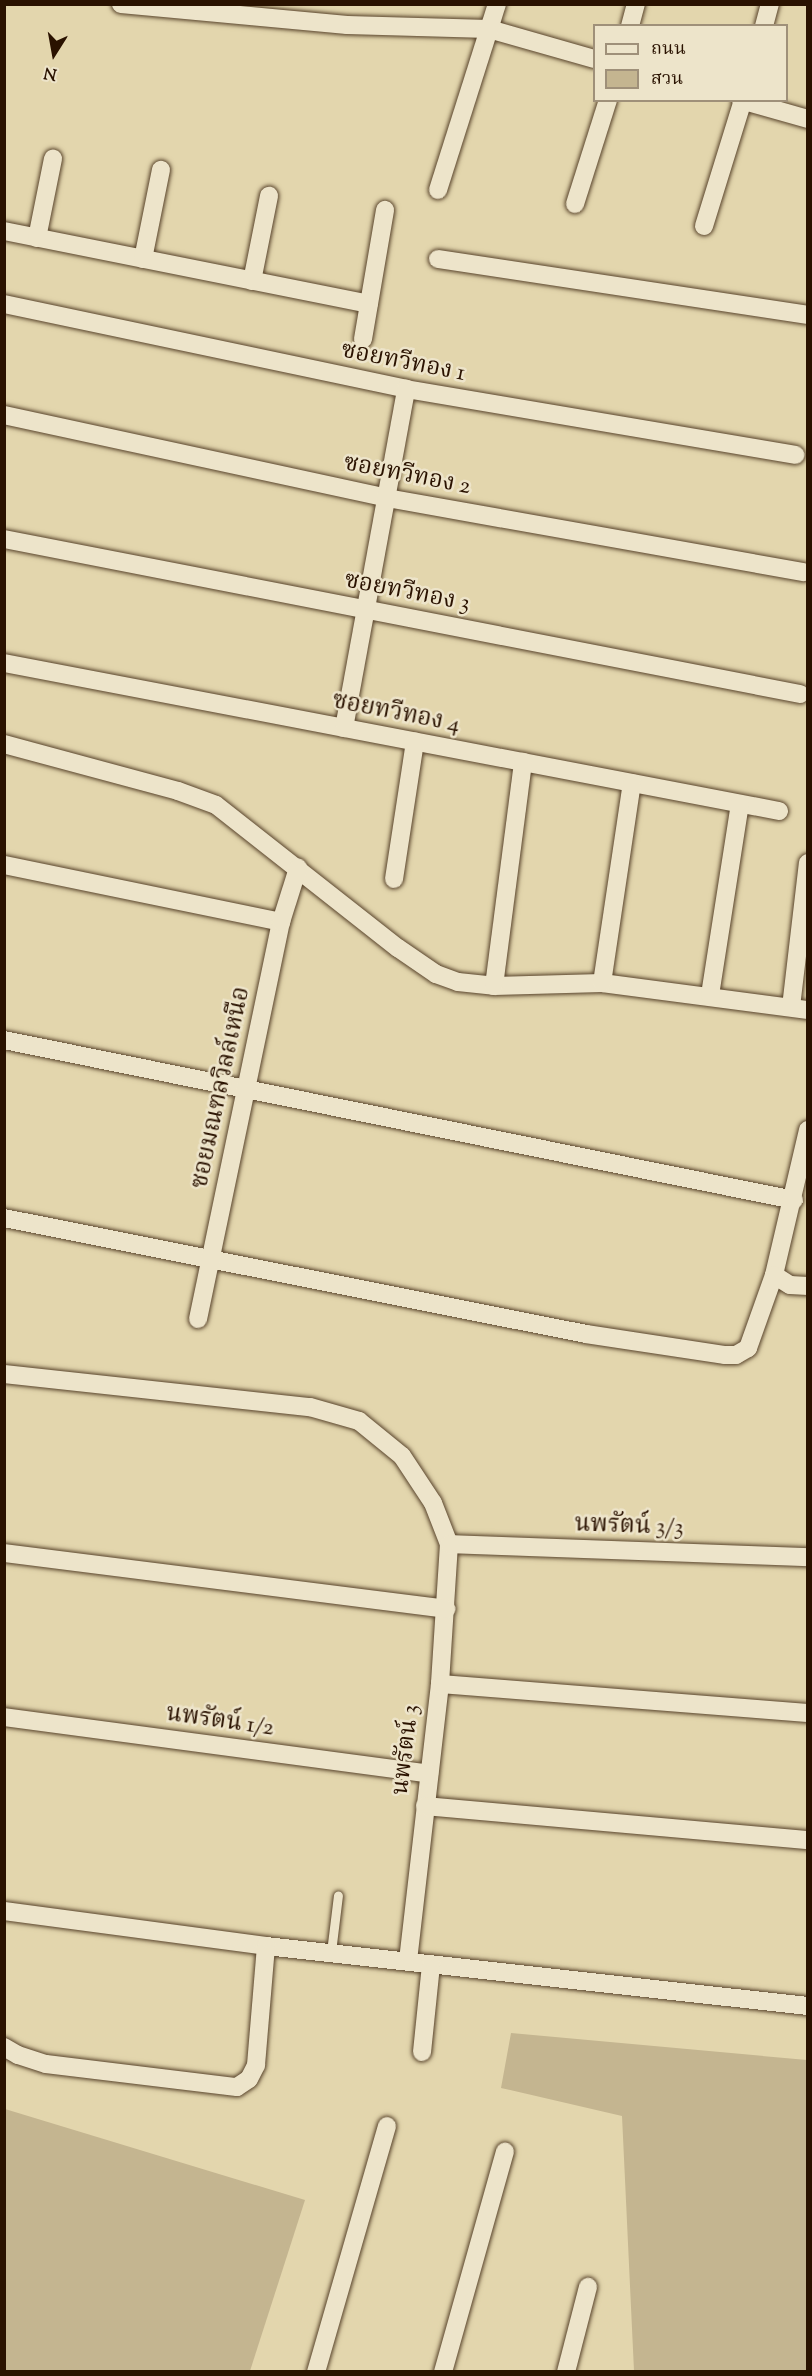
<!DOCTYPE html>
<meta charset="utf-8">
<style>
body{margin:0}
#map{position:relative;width:812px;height:2376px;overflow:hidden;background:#e3d6ad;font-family:"Sorts Mill Goudy","Noto Serif Thai",serif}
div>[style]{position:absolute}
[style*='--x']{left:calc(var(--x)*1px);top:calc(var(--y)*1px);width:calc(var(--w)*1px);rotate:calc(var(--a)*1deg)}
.green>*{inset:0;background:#c4b590}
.roads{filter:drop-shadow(0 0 2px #58432b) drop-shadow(0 0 2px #58432b)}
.lane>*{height:9px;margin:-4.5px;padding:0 4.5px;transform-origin:4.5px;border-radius:4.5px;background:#ede4ca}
.street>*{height:18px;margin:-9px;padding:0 9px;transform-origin:9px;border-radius:9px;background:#ede4ca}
span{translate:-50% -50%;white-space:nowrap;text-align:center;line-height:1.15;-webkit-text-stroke:5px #ede4ca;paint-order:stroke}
.street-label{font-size:24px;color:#2a1200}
.frame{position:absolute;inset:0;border:6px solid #2a1200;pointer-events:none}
.legend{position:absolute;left:593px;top:24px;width:195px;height:78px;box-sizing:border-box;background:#ede4ca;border:2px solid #9f9079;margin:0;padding:8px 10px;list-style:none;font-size:18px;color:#2a1200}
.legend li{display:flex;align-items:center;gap:12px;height:30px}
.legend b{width:30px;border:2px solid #9f9079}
.north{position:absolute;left:24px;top:24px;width:60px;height:60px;-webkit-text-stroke:4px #ede4ca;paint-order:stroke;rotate:191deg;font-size:16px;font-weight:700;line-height:24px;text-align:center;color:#2a1200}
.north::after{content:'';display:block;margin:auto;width:21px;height:27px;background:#2a1200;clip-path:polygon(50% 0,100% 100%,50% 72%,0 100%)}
</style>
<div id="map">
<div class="green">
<i style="clip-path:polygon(511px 2033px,807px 2060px,807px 2371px,634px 2371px,622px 2116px,501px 2088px)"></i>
<i style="clip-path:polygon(5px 2109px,305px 2200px,250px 2371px,5px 2371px)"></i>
</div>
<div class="roads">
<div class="lane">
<i style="--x:331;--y:1952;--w:57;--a:-83"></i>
</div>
<div class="street">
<i style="--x:121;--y:4;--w:227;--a:5.3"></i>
<i style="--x:347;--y:25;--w:142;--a:1.6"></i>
<i style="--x:489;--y:29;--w:109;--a:15.9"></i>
<i style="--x:630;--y:26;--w:23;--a:-75"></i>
<i style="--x:764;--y:26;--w:23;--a:-75"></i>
<i style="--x:741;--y:100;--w:70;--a:15.8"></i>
<i style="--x:438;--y:190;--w:195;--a:-72.4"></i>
<i style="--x:575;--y:204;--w:109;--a:-72.4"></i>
<i style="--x:704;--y:226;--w:132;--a:-72.8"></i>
<i style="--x:4;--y:231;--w:372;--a:11.3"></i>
<i style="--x:37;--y:238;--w:81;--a:-78.6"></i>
<i style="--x:143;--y:259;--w:91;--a:-78.6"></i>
<i style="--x:438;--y:259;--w:374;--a:8.6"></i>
<i style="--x:252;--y:281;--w:87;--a:-78.7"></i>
<i style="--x:4;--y:304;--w:411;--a:11.9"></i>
<i style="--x:406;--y:389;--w:395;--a:9.6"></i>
<i style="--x:363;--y:339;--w:131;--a:-80.3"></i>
<i style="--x:4;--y:415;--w:392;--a:12.2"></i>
<i style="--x:387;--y:498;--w:423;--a:10.1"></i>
<i style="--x:4;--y:539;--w:811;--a:11.02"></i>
<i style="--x:4;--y:663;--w:789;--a:10.81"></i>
<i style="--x:344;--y:728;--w:345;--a:-79.6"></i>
<i style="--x:4;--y:744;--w:180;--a:15.1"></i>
<i style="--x:178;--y:791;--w:40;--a:20.2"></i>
<i style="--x:216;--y:805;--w:231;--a:38.2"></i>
<i style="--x:398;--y:948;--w:46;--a:34.4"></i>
<i style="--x:436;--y:974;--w:23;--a:20"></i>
<i style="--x:458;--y:982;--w:36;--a:6"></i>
<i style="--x:494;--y:986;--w:108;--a:-1.6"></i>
<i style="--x:602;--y:983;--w:208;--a:7.5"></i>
<i style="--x:4;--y:865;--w:283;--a:11.6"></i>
<i style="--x:394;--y:879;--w:139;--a:-81.3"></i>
<i style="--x:602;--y:983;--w:202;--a:-81.5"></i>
<i style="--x:494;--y:986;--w:226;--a:-82.6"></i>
<i style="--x:710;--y:995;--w:193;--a:-81.1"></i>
<i style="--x:791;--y:1007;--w:145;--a:-83.3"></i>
<i style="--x:4;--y:1040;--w:806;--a:11.45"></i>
<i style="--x:808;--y:1130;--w:149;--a:103.2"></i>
<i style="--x:774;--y:1275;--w:19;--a:32"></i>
<i style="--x:790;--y:1285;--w:18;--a:3"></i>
<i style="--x:4;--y:1218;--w:593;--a:11.27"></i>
<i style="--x:586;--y:1334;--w:141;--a:8.6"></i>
<i style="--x:725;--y:1355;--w:11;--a:0"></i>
<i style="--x:736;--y:1355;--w:14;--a:-30"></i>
<i style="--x:748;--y:1348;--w:77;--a:-70.4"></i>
<i style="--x:198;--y:1319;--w:406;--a:-78.2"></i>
<i style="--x:281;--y:922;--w:57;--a:-72.5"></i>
<i style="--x:4;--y:1374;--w:308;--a:6.2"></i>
<i style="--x:310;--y:1407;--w:51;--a:15.9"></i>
<i style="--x:359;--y:1421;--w:55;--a:39.1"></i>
<i style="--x:402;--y:1456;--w:56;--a:56.6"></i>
<i style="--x:433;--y:1503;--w:44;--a:68.7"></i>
<i style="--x:449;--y:1544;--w:140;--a:93.7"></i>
<i style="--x:440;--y:1684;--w:278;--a:96.6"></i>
<i style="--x:449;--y:1544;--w:359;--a:2.1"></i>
<i style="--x:4;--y:1553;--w:446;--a:7.2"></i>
<i style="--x:440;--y:1684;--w:369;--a:4.5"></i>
<i style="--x:4;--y:1717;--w:429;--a:7.6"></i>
<i style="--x:425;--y:1806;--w:385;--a:5.1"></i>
<i style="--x:4;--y:1911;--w:264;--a:7.6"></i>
<i style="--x:266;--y:1946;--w:545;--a:6.32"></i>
<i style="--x:4;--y:2047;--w:16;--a:30"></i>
<i style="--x:18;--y:2055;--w:29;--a:18"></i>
<i style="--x:46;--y:2064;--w:192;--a:6.9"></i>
<i style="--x:237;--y:2087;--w:14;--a:-34"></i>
<i style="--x:249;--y:2079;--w:16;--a:-63"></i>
<i style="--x:256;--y:2065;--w:119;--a:-85.2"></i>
<i style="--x:422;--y:2052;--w:87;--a:-84.1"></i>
<i style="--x:316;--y:2372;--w:256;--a:-73.9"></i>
<i style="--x:443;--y:2372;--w:229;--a:-74.3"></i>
<i style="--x:566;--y:2372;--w:88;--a:-75.5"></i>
</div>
</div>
<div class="street-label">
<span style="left:403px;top:363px;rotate:11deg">ซอยทวีทอง 1</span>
<span style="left:407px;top:476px;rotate:11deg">ซอยทวีทอง 2</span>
<span style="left:407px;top:593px;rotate:11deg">ซอยทวีทอง 3</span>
<span style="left:396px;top:714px;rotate:11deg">ซอยทวีทอง 4</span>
<span style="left:222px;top:1088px;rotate:-78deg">ซอยมณฑลวิลล์เหนือ</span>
<span style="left:629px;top:1527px;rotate:2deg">นพรัตน์ 3/3</span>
<span style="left:220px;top:1722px;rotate:8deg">นพรัตน์ 1/2</span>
<span style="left:407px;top:1750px;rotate:-83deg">นพรัตน์ 3</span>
</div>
<div class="frame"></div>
<ul class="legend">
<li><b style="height:8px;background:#ede4ca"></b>ถนน</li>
<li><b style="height:16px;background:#c4b590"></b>สวน</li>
</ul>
<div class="north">N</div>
</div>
